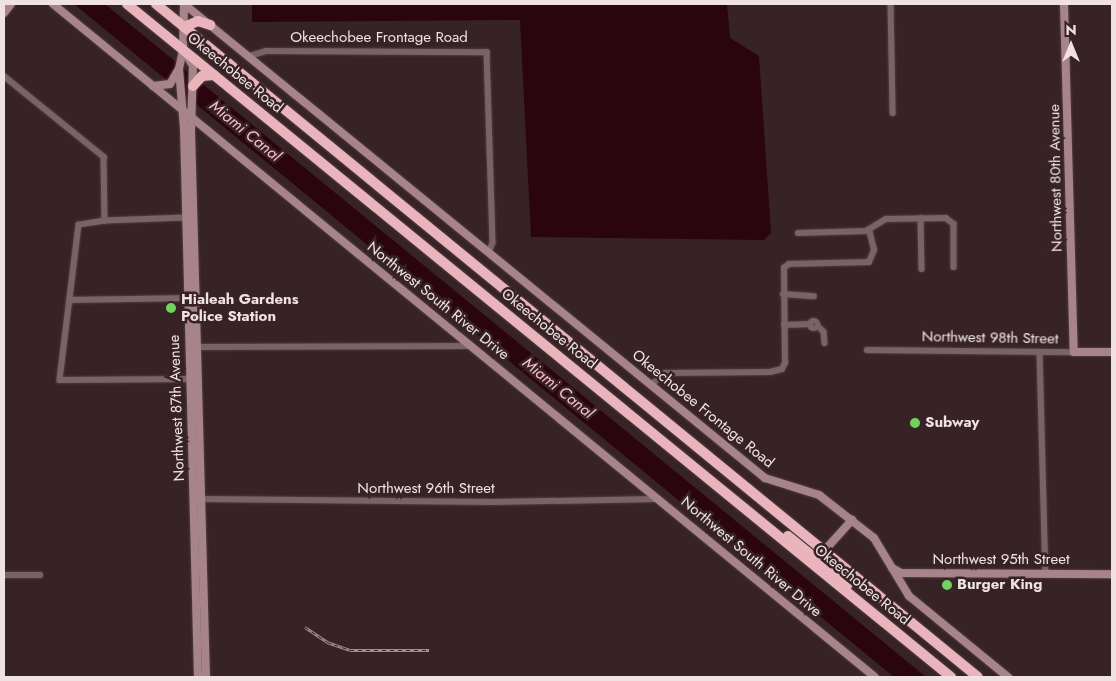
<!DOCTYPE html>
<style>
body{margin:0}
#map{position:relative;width:1116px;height:681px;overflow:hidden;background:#372326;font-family:Jost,sans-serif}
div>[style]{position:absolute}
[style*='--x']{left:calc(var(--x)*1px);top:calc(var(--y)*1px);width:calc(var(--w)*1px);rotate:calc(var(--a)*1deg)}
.water>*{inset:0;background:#2a040e}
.roads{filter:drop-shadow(0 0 1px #513e41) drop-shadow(0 0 1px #513e41)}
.street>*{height:5.5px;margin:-2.75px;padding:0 2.75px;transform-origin:2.75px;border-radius:2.75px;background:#796367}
.street>.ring{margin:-2.75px;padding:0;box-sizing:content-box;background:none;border:5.5px solid #796367;border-radius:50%}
.secondary>*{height:8px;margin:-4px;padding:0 4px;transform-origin:4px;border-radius:4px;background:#a78489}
.highway>*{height:10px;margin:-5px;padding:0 5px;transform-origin:5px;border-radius:5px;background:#eab4bc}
.rail>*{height:3px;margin-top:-1.5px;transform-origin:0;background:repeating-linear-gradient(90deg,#372326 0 4px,#a19093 0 8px);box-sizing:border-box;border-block:1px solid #a19093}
.dots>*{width:14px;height:14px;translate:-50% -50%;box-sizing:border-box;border:2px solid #372326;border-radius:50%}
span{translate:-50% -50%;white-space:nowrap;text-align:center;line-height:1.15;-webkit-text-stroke:5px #372326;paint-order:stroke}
.street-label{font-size:15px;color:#f0e2e4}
.poi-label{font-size:15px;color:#f0e2e4;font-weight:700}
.left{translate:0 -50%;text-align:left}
.water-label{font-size:16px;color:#febec8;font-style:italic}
.frame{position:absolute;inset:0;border:5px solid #f0e2e4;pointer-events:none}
.north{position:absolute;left:1046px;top:20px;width:50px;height:50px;-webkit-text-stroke:4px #372326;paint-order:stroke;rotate:0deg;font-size:14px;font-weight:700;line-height:20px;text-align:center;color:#f0e2e4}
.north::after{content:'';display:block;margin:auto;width:18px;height:22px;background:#f0e2e4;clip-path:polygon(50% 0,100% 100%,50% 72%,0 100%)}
</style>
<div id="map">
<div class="water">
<i style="clip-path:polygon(74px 4px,105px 4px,926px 677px,894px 677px)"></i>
<i style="clip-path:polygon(252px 4px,727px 4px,730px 38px,759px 56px,771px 233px,764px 240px,531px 237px,520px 20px,252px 22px)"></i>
</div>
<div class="roads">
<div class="street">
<i style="--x:891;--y:4;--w:109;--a:88.9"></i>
<i style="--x:250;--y:56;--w:17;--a:-17"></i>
<i style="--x:266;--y:51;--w:221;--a:0.3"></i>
<i style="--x:487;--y:52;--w:191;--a:88.2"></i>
<i style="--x:493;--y:243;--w:11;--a:112"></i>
<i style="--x:4;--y:76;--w:129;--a:39"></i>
<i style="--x:104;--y:157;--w:64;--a:89.1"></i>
<i style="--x:186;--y:218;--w:81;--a:177.9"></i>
<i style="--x:105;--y:221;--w:26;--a:171"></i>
<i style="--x:79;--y:225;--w:156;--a:97"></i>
<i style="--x:60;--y:380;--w:130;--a:-0.4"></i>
<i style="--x:921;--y:218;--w:51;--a:88.9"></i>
<i style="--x:798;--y:233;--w:68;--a:-1.7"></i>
<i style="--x:866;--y:231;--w:23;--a:-31"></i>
<i style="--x:886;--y:219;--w:60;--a:-1"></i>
<i style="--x:946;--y:218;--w:10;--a:37"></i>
<i style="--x:954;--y:224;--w:43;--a:90"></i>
<i style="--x:783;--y:294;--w:31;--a:4"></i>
<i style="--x:69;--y:300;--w:123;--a:-0.9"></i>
<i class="ring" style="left:810px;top:321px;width:2.5px;height:2.5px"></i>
<i style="--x:784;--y:325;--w:27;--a:-2"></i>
<i style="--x:818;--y:326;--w:8;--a:45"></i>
<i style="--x:824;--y:332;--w:11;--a:85"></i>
<i style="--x:197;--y:347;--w:273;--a:-0.2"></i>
<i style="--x:867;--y:350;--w:207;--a:0.6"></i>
<i style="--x:1040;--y:352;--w:222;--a:88.5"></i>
<i style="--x:651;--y:385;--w:18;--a:-41"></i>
<i style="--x:665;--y:373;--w:105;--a:-0.5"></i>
<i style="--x:770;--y:372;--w:12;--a:-14"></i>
<i style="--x:782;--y:369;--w:7;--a:-63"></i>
<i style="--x:785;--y:363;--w:95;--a:-90.6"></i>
<i style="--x:784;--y:268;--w:6;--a:-39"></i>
<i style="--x:789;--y:264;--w:80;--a:-1.4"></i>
<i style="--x:869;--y:262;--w:13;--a:-67"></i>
<i style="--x:874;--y:250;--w:21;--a:-104"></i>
<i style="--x:199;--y:499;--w:293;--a:0.6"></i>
<i style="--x:492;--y:502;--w:165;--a:-1"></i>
<i style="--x:4;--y:575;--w:36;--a:0"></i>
</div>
<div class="secondary">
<i style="--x:53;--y:4;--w:1062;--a:39.31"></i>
<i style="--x:184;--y:4;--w:750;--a:39.21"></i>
<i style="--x:765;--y:478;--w:57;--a:17.5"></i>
<i style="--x:819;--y:495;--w:70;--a:38"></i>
<i style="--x:874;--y:538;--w:68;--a:58.9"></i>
<i style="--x:909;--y:596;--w:128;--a:39.3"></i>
<i style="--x:184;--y:4;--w:46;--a:91.2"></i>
<i style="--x:183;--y:50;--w:19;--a:102"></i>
<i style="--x:179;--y:69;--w:59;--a:85.2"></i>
<i style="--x:184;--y:128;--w:549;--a:88.54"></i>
<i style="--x:1064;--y:4;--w:348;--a:88.4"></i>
<i style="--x:1074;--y:352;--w:38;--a:0"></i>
<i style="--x:4;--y:13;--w:11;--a:-52"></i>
<i style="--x:186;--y:54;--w:14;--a:60"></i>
<i style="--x:193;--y:66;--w:65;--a:91.8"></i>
<i style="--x:191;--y:131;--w:546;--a:88.43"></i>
<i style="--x:153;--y:86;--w:17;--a:-7"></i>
<i style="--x:170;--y:84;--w:16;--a:-60"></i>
<i style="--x:824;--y:551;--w:42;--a:-47.9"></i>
<i style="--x:892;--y:568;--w:10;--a:29"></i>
<i style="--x:901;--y:573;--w:211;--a:0.3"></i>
</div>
<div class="highway">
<i style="--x:127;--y:4;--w:1064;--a:39.24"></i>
<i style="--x:156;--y:4;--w:1062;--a:39.31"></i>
<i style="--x:184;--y:27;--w:15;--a:-23"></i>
<i style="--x:198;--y:21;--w:13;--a:18"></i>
<i style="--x:193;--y:86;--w:13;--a:-48"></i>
<i style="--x:202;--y:76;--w:12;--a:-5"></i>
<i style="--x:788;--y:536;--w:77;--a:39.2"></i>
</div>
</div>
<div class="rail">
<i style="--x:305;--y:627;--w:27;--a:34"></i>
<i style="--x:327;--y:642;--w:24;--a:19"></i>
<i style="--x:350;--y:650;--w:79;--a:0"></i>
</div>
<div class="dots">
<i style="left:171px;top:308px;background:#71d25e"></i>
<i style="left:915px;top:423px;background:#71d25e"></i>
<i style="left:947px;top:585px;background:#71d25e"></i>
</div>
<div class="street-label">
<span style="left:379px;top:38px">Okeechobee Frontage Road</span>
<span style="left:235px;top:73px;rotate:39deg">Okeechobee Road</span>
<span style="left:1056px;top:178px;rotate:-91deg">Northwest 80th Avenue</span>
<span style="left:438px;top:301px;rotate:39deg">Northwest South River Drive</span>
<span style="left:549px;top:329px;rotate:39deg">Okeechobee Road</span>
<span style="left:990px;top:338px;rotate:1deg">Northwest 98th Street</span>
<span style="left:177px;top:408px;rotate:-92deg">Northwest 87th Avenue</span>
<span style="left:703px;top:409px;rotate:39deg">Okeechobee Frontage Road</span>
<span style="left:426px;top:489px">Northwest 96th Street</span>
<span style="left:751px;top:557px;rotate:40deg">Northwest South River Drive</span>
<span style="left:1001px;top:560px">Northwest 95th Street</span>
<span style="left:862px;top:585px;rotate:39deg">Okeechobee Road</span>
</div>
<div class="poi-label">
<span class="left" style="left:181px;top:308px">Hialeah Gardens<br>Police Station</span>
<span class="left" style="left:925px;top:423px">Subway</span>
<span class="left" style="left:957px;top:585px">Burger King</span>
</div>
<div class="water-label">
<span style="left:245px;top:131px;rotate:39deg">Miami Canal</span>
<span style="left:558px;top:388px;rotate:39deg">Miami Canal</span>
</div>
<div class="frame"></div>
<div class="north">N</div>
</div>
